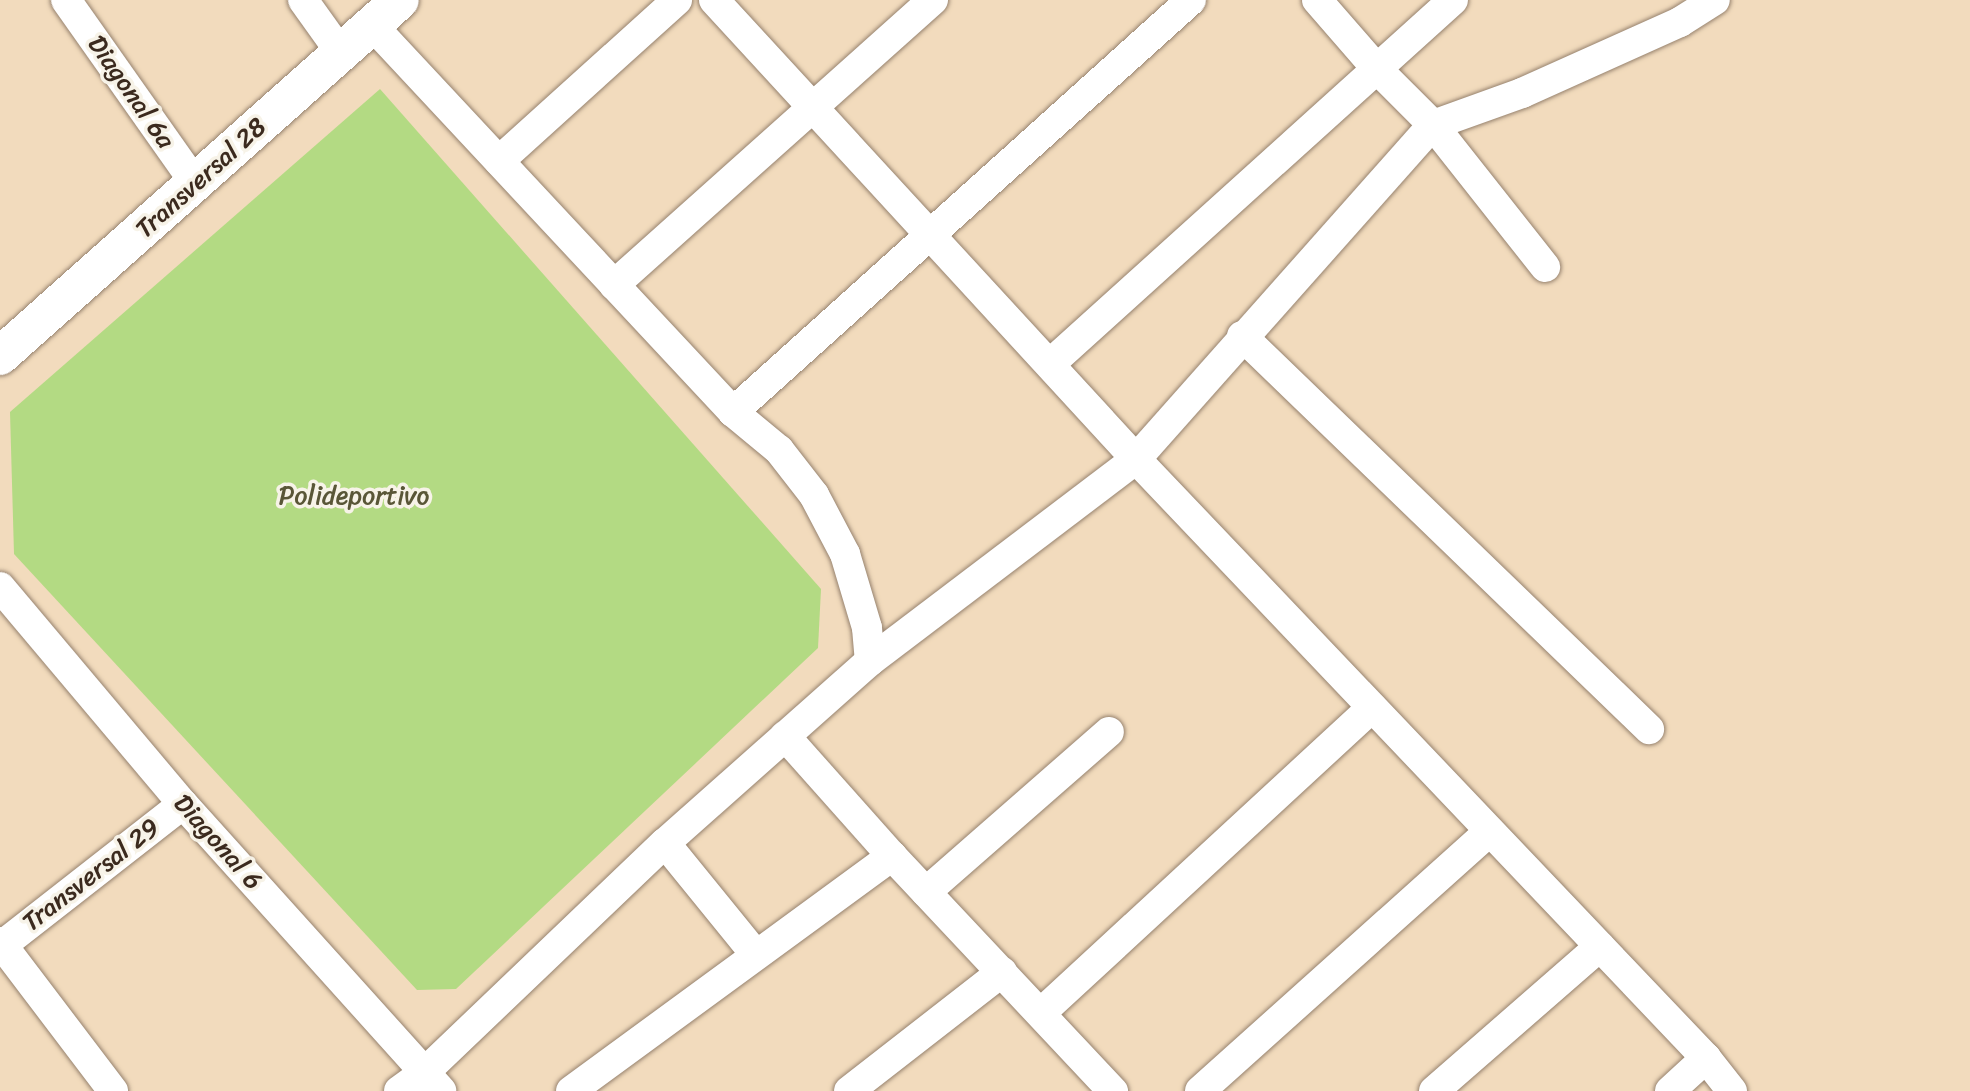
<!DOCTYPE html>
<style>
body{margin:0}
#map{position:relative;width:1970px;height:1091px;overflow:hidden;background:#f2dbbd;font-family:Sriracha,sans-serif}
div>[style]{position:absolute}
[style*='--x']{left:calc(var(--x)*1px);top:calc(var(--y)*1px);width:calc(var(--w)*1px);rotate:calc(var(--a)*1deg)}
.green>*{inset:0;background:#b3da83}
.roads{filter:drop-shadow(0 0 2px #96826e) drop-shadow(0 0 2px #96826e)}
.street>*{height:30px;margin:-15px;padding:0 15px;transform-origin:15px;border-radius:15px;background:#fff}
.secondary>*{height:38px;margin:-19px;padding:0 19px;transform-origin:19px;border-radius:19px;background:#fff}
span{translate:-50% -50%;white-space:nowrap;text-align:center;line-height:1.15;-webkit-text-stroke:7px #f7f3e8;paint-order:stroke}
.street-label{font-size:26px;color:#3b2a1e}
.park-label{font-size:26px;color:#595637}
</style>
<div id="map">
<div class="green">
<i style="clip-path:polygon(380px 89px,821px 589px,818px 648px,456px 989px,417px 990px,14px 554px,10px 412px)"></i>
</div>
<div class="roads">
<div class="street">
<i style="--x:66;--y:0;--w:224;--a:54.8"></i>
<i style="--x:303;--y:0;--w:65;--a:54.4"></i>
<i style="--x:714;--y:0;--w:624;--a:47.4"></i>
<i style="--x:1136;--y:459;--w:827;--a:46.42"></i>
<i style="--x:1706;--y:1058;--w:42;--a:51.8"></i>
<i style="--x:1317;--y:0;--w:91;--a:49"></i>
<i style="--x:1377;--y:69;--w:79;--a:45"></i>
<i style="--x:1433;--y:125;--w:181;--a:51.7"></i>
<i style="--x:372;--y:25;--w:529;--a:46.99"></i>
<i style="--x:733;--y:412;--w:60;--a:39.6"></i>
<i style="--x:779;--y:450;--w:57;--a:52.1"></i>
<i style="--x:814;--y:495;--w:67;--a:62.3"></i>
<i style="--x:845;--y:554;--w:77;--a:73.4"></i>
<i style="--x:867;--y:628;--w:33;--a:85"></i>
<i style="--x:499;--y:161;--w:240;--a:-42.1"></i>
<i style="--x:614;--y:285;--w:428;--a:-41.8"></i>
<i style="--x:1242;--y:336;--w:566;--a:44"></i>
<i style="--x:1050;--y:364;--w:543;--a:-42.09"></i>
<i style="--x:733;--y:412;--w:616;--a:-41.97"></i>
<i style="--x:0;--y:587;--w:284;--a:49.9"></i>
<i style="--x:183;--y:804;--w:386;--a:48"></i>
<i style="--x:785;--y:736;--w:161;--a:48.3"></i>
<i style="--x:892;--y:856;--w:323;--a:46.8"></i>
<i style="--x:665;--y:843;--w:144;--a:50.9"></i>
<i style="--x:926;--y:892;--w:243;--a:-41.2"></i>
<i style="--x:0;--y:942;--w:187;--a:52.8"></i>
<i style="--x:0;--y:947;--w:232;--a:-38"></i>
<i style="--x:1042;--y:1012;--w:449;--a:-42.7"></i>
<i style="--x:399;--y:1091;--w:32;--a:-36"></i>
<i style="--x:425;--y:1072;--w:332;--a:-43.7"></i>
<i style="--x:665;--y:843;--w:274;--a:-41.6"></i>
<i style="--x:870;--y:661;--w:334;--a:-37.2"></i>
<i style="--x:1136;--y:459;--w:447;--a:-48.4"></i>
<i style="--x:1433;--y:125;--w:95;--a:-19.8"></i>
<i style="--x:1522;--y:93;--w:173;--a:-24.2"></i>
<i style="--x:1680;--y:22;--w:41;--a:-32.2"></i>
<i style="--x:571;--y:1091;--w:398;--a:-36.2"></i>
<i style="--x:849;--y:1091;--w:194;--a:-37.9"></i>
<i style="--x:1200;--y:1091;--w:389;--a:-41.9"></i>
<i style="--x:1434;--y:1091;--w:220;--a:-41.1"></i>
<i style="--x:1670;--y:1091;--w:49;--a:-42.5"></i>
</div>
<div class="secondary">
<i style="--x:0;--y:356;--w:535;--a:-41.67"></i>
</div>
</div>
<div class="street-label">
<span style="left:131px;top:92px;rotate:55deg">Diagonal 6a</span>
<span style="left:201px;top:178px;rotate:-42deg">Transversal 28</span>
<span style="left:218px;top:842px;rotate:48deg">Diagonal 6</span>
<span style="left:91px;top:875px;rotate:-38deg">Transversal 29</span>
</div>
<div class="park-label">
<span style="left:354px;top:496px">Polideportivo</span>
</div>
</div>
